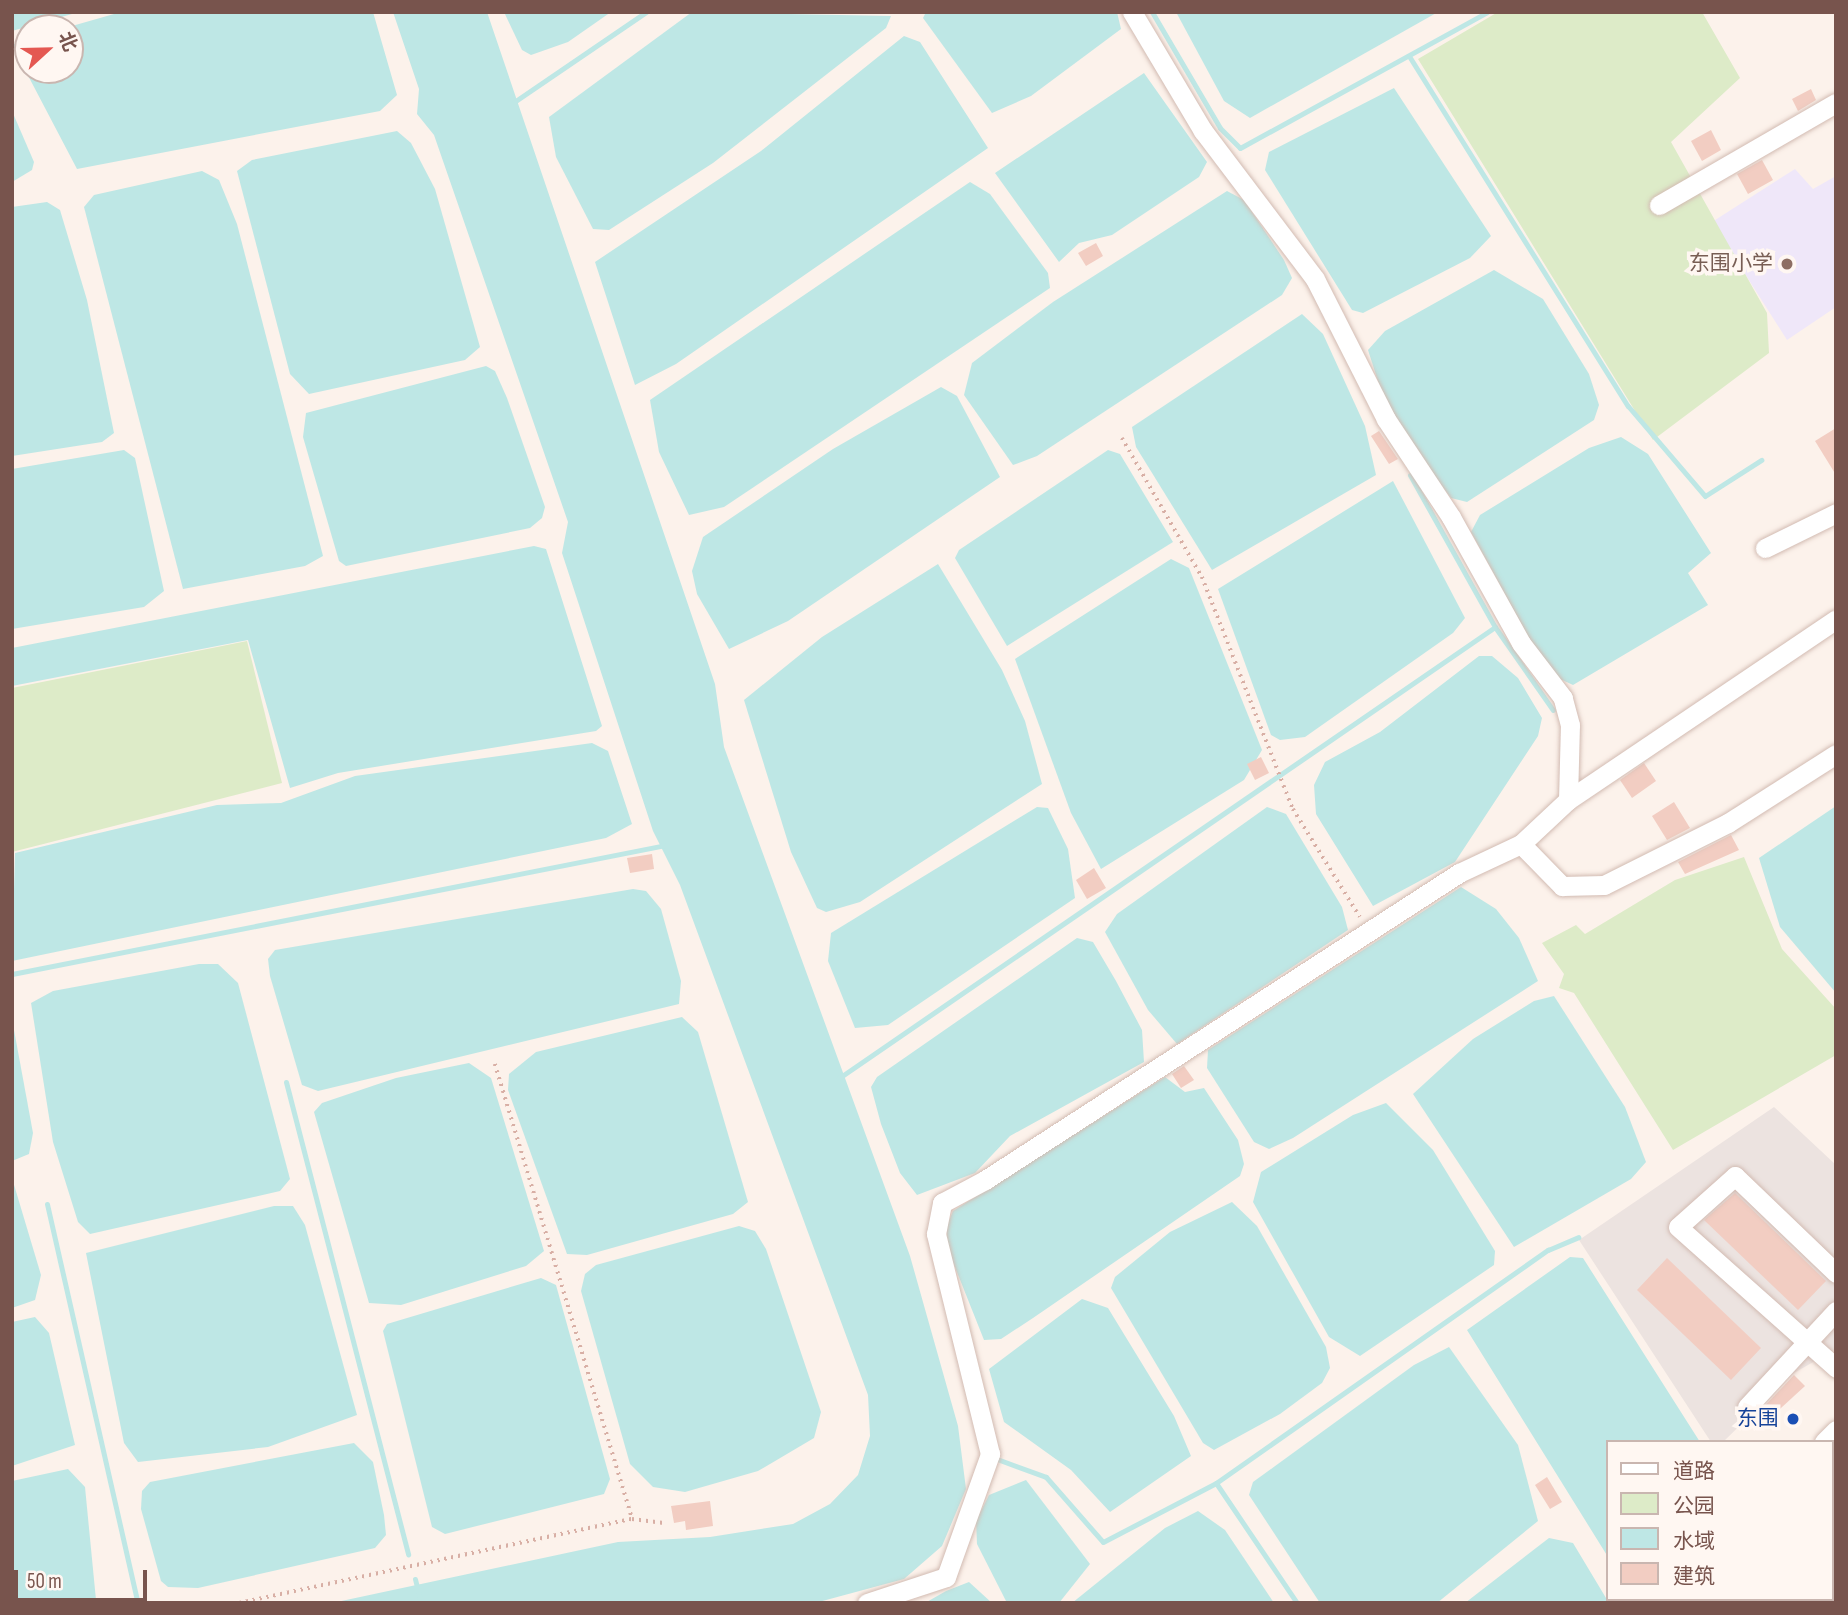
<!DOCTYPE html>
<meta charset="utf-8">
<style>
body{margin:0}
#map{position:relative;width:1848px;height:1615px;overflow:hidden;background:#fcf2eb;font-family:"Sofia Sans Condensed","Noto Sans SC",sans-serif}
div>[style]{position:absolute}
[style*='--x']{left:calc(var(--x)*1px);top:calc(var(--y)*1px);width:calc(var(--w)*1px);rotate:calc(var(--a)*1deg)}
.industrial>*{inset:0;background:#ece3e0}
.education>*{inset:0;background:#efe7f9}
.green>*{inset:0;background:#ddebc8}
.water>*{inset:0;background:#bee7e5}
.stream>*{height:5px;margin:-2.5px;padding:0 2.5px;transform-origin:2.5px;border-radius:2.5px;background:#bee7e5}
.building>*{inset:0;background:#f2cdc2}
.path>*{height:3.5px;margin-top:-1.75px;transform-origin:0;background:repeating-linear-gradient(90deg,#d8afa5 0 2px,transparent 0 7px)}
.roads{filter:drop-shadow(0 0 2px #d2bbb2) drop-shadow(0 0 2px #d2bbb2)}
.minor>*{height:19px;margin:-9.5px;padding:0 9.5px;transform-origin:9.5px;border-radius:9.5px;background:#fff}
.dots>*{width:19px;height:19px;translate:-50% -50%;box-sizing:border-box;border:4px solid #fff7f2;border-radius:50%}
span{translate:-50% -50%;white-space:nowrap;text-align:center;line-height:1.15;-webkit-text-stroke:7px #fff7f2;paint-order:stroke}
.education-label{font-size:21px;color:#785e54}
.right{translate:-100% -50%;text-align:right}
.transit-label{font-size:21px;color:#164399}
.frame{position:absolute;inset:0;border:14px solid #78544d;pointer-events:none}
.legend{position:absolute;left:1606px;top:1440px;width:228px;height:161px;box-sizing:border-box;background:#fff7f2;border:2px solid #c9b6b0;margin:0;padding:9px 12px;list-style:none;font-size:21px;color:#78544d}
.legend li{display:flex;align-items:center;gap:14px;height:35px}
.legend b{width:35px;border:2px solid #c9b6b0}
.north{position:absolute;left:14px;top:14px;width:70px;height:70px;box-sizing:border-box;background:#fff7f2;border:2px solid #c9b6b0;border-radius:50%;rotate:68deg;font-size:19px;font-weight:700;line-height:28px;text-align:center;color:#78544d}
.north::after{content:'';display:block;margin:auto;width:24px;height:32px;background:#e45852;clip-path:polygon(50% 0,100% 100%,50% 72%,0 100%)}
.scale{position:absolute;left:14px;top:1570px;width:133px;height:32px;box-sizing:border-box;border:4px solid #78544d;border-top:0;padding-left:9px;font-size:21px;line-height:24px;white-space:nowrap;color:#78544d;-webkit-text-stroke:5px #fff7f2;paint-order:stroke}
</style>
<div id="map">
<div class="industrial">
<i style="clip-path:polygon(1774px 1107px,1836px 1165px,1836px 1349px,1794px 1373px,1723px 1442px,1711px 1442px,1579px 1240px)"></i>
</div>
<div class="education">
<i style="clip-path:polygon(1795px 169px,1813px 189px,1836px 176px,1836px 307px,1787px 340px,1712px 222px)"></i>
</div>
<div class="green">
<i style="clip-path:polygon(1498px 12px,1702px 12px,1740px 78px,1671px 142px,1767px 313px,1769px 353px,1653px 440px,1418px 59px)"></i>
<i style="clip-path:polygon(247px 641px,282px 783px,12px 852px,12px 688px)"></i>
<i style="clip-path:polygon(1744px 857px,1782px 949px,1836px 1009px,1836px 1055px,1673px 1150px,1574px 993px,1559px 988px,1564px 974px,1542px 943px,1576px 925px,1585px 934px,1675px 880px)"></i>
</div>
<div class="water">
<i style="clip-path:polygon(12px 12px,79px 12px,12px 31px)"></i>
<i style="clip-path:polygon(121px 12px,373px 12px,397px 95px,380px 111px,77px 169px,12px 45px,28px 38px,28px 70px,70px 70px,65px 28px)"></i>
<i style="clip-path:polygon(393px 12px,487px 12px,715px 684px,724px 747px,910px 1256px,958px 1426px,966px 1489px,942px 1546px,904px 1579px,815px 1603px,332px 1603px,618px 1542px,710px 1537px,793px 1524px,830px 1504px,858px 1475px,870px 1436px,868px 1395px,680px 885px,653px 831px,562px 553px,568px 522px,434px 135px,417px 114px,419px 89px)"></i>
<i style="clip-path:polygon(504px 12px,611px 12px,568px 42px,531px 55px,522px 50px)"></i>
<i style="clip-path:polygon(692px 12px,891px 16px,886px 28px,713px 163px,609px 230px,593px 229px,556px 157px,549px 117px)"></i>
<i style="clip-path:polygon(926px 12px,1117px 12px,1121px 29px,1031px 96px,992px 113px,923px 18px)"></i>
<i style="clip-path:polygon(1176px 12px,1438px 12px,1250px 118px,1224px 101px)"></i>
<i style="clip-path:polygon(904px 36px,920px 42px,988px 148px,676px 364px,635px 385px,595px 262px,761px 151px)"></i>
<i style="clip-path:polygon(1144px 73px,1207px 162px,1199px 177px,1112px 235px,1079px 243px,1059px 262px,995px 173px)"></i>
<i style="clip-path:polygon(1394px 88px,1491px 236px,1470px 258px,1363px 313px,1352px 310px,1265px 170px,1269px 152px)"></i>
<i style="clip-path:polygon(12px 111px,34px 162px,32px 170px,12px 182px)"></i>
<i style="clip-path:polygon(397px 131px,411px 143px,435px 189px,480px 347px,465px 360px,309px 394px,290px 374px,237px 171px,252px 160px)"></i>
<i style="clip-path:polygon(202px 171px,219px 180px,237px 224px,323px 556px,305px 566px,183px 589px,84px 207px,94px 195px)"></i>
<i style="clip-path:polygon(970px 182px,990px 194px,1048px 273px,1050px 288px,724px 507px,689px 515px,659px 452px,650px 400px)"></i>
<i style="clip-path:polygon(1227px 191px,1244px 200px,1284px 260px,1292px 278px,1282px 295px,1037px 456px,1013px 465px,964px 395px,972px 363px,1053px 302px)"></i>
<i style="clip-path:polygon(47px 202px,60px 210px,87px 300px,114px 433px,102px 442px,12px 456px,12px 207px)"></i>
<i style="clip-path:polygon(1494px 270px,1543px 299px,1589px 374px,1599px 405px,1594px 420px,1467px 502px,1451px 498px,1424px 462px,1384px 400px,1368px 350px,1385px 331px)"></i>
<i style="clip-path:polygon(1302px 314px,1323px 334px,1365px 426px,1376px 475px,1212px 570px,1136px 447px,1132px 427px)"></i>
<i style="clip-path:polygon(486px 366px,495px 371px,507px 398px,545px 507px,542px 518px,530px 528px,346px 566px,339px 561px,303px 437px,306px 413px)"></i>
<i style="clip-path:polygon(941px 387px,957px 396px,1000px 477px,788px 621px,729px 649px,697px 594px,692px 571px,703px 537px,833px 449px)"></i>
<i style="clip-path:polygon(1621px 437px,1648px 454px,1711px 553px,1688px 573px,1708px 605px,1573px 685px,1558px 678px,1531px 642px,1471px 532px,1480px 515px,1589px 448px)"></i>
<i style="clip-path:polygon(124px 450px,135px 458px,164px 591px,144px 607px,12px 629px,12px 469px)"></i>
<i style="clip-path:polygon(1108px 450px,1120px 454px,1173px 542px,1007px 646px,955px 558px,959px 550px)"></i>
<i style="clip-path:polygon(1393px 481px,1465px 618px,1453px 633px,1305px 737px,1280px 740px,1271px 735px,1218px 589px)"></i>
<i style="clip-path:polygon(534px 546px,546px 549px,602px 726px,596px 731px,338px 773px,290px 788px,248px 640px,12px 686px,12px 648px)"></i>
<i style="clip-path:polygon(1171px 559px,1189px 568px,1262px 750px,1244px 780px,1101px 869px,1071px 813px,1015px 659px)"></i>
<i style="clip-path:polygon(938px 564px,1002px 670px,1025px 721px,1042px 784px,860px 902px,826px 912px,817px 908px,791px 852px,744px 700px,822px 637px)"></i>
<i style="clip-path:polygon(1479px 656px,1492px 656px,1518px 678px,1542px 718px,1538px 736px,1455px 862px,1373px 906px,1316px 814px,1314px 785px,1325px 762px,1380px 732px)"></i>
<i style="clip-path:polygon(592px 743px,608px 751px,632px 824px,606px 838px,12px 961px,15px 853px,217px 805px,281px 803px,355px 776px)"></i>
<i style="clip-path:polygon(1836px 806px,1836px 993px,1780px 927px,1759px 858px)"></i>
<i style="clip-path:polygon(1037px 807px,1048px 808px,1068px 849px,1075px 898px,888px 1025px,855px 1028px,828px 961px,831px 933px)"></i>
<i style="clip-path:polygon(1267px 807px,1286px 814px,1342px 907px,1348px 930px,1177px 1044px,1148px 1010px,1105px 932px,1117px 914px)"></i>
<i style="clip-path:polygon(1461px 887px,1496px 909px,1519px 938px,1538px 981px,1293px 1138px,1269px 1149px,1254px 1142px,1207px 1068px,1208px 1050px)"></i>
<i style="clip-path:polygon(633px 889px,646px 891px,661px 909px,681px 981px,679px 1004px,318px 1091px,302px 1085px,270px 976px,268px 959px,275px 950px)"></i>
<i style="clip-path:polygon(1077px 938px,1093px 942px,1116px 981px,1142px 1030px,1144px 1062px,1010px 1136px,975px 1173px,917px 1195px,900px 1173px,881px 1124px,871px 1087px,877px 1077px)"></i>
<i style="clip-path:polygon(199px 964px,218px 964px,238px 983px,290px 1179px,280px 1191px,90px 1234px,78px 1222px,53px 1142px,31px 1003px,53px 991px)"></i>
<i style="clip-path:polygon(1554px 996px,1625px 1107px,1646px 1162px,1631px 1179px,1514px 1247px,1413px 1094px,1473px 1039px,1534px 1001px)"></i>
<i style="clip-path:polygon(682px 1017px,698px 1032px,748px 1202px,733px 1214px,587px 1255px,567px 1254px,508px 1090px,509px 1074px,536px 1052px)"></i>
<i style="clip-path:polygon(12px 1019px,33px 1133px,29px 1154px,12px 1161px)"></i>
<i style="clip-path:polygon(469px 1063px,491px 1078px,544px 1251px,526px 1266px,401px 1305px,369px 1303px,314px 1112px,322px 1103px,396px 1078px)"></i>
<i style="clip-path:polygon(1165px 1077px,1185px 1092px,1204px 1088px,1238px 1140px,1244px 1164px,1240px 1176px,1033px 1318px,1001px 1339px,984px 1340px,949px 1252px,946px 1228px,953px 1211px)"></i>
<i style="clip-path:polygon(1386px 1103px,1433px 1150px,1495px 1251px,1494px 1265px,1360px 1356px,1329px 1337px,1253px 1202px,1261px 1172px,1353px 1115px)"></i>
<i style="clip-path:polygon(12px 1178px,41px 1275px,35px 1300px,12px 1308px)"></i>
<i style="clip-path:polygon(1232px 1202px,1257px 1226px,1326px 1347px,1330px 1368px,1322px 1383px,1280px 1414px,1214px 1450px,1203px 1443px,1111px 1288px,1115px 1277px,1170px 1232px)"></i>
<i style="clip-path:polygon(274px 1206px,293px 1206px,305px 1225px,357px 1415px,268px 1447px,138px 1462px,124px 1443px,86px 1253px)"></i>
<i style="clip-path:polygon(739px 1226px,755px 1231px,766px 1249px,821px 1412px,814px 1438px,758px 1471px,685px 1492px,653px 1487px,630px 1464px,581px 1291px,585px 1274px,596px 1265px)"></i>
<i style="clip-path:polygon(1570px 1257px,1583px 1258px,1700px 1442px,1608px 1442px,1608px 1557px,1467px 1330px)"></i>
<i style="clip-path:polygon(541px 1278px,556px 1285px,610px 1479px,604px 1494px,445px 1534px,432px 1527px,383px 1331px,387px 1324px)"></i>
<i style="clip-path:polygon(1082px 1299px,1108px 1308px,1174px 1416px,1191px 1456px,1110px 1512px,1071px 1470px,1004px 1422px,989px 1369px)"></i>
<i style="clip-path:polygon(35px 1317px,49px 1333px,75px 1445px,12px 1466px,12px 1322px)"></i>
<i style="clip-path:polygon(1449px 1347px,1518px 1445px,1538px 1521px,1437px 1603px,1320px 1603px,1249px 1495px,1253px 1482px,1414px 1365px)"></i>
<i style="clip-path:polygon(354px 1443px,373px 1462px,384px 1515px,386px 1535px,375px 1548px,198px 1588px,168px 1587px,161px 1581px,141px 1509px,142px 1491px,150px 1482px)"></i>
<i style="clip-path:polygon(1836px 1464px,1836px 1599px,1782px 1603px,1832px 1599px)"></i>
<i style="clip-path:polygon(68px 1469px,85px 1487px,96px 1600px,12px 1603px,12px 1481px)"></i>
<i style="clip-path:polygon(1026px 1480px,1090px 1564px,1059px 1603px,1007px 1603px,977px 1544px,976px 1521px,989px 1495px)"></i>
<i style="clip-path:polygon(1198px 1511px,1225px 1530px,1274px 1603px,1072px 1603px,1165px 1528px)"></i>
<i style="clip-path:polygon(1549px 1538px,1573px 1543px,1609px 1603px,1465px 1603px)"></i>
<i style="clip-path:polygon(969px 1582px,992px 1603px,925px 1603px,946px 1591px)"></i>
<i style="clip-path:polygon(1698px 1599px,1764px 1599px,1767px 1603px,1692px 1603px)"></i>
</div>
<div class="stream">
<i style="--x:1152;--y:12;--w:134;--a:59.6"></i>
<i style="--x:1220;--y:128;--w:28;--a:45"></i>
<i style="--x:1240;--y:148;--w:282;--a:-28.8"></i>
<i style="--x:1409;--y:56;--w:413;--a:58"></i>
<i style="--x:1628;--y:406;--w:118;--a:49.5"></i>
<i style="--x:1705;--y:496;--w:67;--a:-32.7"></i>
<i style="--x:514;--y:102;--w:160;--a:-34.3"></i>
<i style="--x:1410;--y:475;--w:174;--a:60.8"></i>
<i style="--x:1495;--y:627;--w:101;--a:55.1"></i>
<i style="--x:12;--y:974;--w:667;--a:-11.16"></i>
<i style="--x:839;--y:1078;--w:796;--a:-34.51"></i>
<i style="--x:286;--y:1082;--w:488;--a:75.5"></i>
<i style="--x:47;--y:1204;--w:409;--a:77.2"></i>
<i style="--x:997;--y:1459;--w:52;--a:20.2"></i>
<i style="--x:1046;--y:1477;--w:86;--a:48.8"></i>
<i style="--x:1103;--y:1542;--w:127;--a:-27.6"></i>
<i style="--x:1216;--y:1483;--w:145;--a:56"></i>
<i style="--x:1216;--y:1483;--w:406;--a:-35.1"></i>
<i style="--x:1548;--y:1250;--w:33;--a:-23"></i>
<i style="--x:415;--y:1579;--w:25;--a:76"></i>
</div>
<div class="building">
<i style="clip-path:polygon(1811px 89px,1816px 100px,1798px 111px,1792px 99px)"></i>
<i style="clip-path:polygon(1711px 130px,1721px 150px,1702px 161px,1691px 141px)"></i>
<i style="clip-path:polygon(1762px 160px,1773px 180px,1748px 194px,1737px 174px)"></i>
<i style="clip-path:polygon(1096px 243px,1103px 256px,1086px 266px,1078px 253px)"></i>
<i style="clip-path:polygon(1836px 428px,1836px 475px,1815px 441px)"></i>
<i style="clip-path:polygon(1379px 431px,1398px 459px,1389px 464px,1371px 436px)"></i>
<i style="clip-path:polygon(1261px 757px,1269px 773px,1255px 780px,1247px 764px)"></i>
<i style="clip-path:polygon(1644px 763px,1656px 781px,1632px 798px,1620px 780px)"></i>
<i style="clip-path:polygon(1674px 802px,1690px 828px,1667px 840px,1652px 816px)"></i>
<i style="clip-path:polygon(1731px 835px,1739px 850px,1685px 874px,1678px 862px)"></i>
<i style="clip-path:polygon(652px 854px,654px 869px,630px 873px,627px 858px)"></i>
<i style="clip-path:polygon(1094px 868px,1106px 888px,1087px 899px,1076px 880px)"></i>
<i style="clip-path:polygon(1184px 1066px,1194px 1080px,1181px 1088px,1172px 1074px)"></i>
<i style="clip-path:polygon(1735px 1193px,1826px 1281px,1798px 1310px,1704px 1220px)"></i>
<i style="clip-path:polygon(1667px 1258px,1761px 1348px,1731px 1380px,1637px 1290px)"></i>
<i style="clip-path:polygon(1794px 1375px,1805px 1386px,1768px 1420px,1760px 1411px)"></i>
<i style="clip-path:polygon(1547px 1477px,1562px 1502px,1550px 1509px,1535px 1485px)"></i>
<i style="clip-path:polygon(710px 1501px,713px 1526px,686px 1530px,685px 1521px,674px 1523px,671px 1506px)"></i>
</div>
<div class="path">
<i style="--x:1122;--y:438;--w:160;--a:60.1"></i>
<i style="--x:1202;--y:577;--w:249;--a:68.6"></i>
<i style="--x:1293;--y:809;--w:127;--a:58.2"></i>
<i style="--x:495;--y:1064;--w:475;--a:73.2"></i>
<i style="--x:239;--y:1603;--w:402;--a:-12.1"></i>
<i style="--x:632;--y:1519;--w:32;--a:7"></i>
</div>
<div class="roads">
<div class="minor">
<i style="--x:1659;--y:205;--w:204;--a:-30"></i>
<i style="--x:1765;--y:548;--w:79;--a:-26.2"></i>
<i style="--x:1568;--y:800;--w:323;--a:-34"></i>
<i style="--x:1521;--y:844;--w:59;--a:45.7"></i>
<i style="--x:1562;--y:886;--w:42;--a:-1.4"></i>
<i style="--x:1604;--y:885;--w:139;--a:-26.6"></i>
<i style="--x:1728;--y:823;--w:128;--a:-32.6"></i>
<i style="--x:1836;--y:1273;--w:140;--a:-136.2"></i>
<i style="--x:1735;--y:1176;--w:76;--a:138.2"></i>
<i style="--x:1678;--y:1227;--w:212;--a:41.7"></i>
<i style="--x:1747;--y:1407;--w:131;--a:-47.2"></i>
<i style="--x:1824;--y:1442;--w:17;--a:-45"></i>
<i style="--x:867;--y:1603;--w:83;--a:-18.2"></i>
<i style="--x:946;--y:1577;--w:131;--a:-70.3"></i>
<i style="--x:990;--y:1454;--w:227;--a:-103.8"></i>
<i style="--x:936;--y:1234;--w:32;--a:-79"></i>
<i style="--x:942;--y:1203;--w:49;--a:-28.1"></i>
<i style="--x:985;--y:1180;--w:565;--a:-32.93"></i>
<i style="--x:1459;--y:873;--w:68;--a:-25.1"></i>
<i style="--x:1521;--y:844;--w:64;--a:-43.1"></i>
<i style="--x:1568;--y:800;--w:75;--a:-88.5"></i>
<i style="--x:1570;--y:725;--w:28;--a:-105"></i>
<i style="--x:1563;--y:698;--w:69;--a:-127.4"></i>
<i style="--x:1521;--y:643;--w:144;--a:-119.1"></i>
<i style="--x:1451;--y:517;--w:118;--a:-123.6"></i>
<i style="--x:1386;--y:419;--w:157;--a:-116.9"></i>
<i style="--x:1315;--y:279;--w:186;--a:-127.1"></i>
<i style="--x:1203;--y:131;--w:139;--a:-120.8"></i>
<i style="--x:1659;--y:1603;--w:5;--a:-53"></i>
</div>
</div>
<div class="dots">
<i style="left:1787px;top:264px;background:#8d6e63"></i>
<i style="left:1793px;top:1419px;background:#1a4fb4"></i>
</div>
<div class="education-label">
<span class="right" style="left:1773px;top:264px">东围小学</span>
</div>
<div class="transit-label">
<span class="right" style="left:1779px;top:1419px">东围</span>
</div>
<div class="frame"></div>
<ul class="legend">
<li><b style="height:9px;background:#fff"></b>道路</li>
<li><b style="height:19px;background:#ddebc8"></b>公园</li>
<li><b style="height:19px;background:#bee7e5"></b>水域</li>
<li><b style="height:19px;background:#f2cdc2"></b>建筑</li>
</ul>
<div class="north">北</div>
<div class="scale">50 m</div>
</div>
